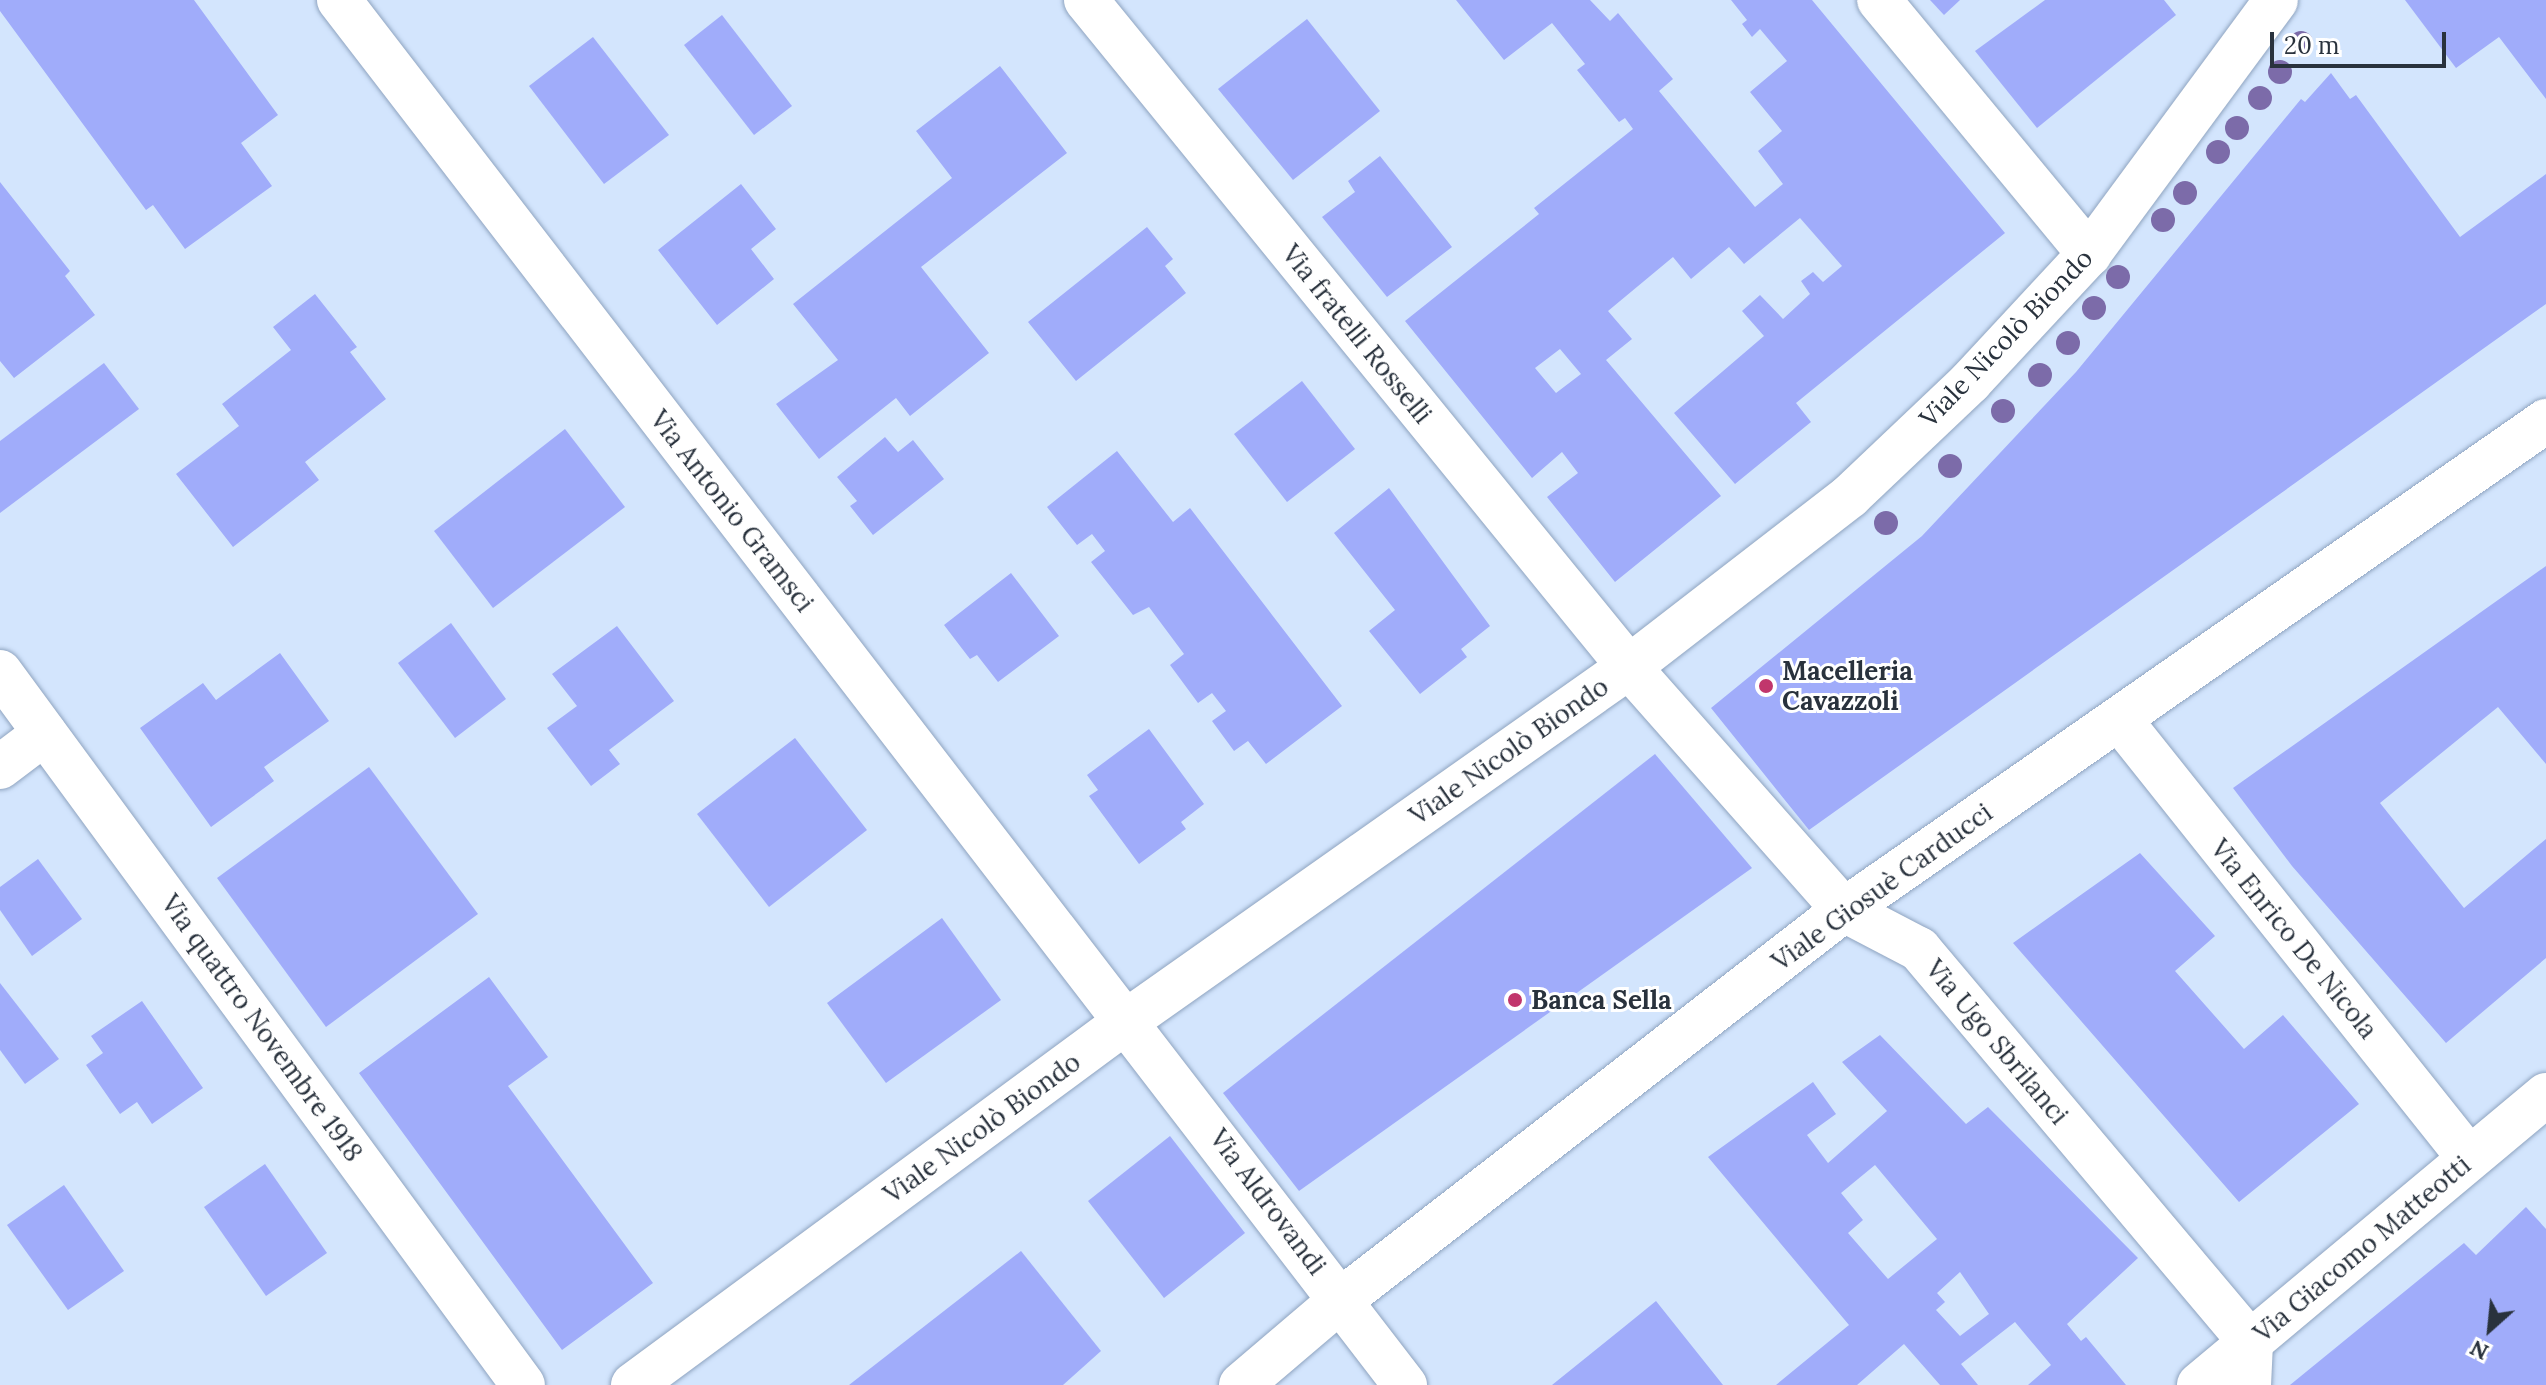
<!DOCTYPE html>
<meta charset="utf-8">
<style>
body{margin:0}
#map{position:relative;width:2546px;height:1385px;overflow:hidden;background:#d3e5fd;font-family:Lora,serif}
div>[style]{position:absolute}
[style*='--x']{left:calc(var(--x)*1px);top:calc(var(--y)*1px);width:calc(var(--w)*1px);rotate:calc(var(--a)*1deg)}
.building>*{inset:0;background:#a0acfa}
.roads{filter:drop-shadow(0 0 2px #8fa4c0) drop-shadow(0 0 2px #8fa4c0)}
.minor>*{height:44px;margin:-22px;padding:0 22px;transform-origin:22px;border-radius:22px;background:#fff}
.secondary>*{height:44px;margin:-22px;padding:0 22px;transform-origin:22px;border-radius:22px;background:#fff}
.trees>*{width:24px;height:24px;margin:-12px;border-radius:50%;background:#7c6ba9}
.dots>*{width:22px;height:22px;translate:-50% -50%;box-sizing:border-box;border:4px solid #fff;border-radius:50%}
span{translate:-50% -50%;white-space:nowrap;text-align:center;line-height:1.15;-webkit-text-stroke:6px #fff;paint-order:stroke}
.street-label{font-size:26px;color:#29323d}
.poi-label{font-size:26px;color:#29323d;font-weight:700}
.left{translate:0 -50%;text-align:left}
.north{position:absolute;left:2450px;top:1289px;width:80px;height:80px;-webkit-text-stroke:6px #fff;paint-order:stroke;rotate:207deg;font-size:22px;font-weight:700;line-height:32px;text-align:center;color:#29323d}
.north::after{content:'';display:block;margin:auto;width:28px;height:36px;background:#29323d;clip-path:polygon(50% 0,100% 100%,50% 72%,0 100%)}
.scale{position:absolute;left:2270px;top:32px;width:176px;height:36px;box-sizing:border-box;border:4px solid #29323d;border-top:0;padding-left:10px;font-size:24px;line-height:28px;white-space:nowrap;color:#29323d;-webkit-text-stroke:6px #fff;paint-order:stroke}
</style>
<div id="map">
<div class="building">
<i style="clip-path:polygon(0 0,194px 0,278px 115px,241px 143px,272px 186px,185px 249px,153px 205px,146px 210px,0 11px)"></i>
<i style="clip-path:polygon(evenodd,1456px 0,1590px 0,1610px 21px,1618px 13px,1673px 79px,1659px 91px,1755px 207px,1783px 184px,1758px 151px,1782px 131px,1750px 92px,1787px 61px,1760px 29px,1752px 37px,1742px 24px,1747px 20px,1731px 0,1812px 0,2005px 233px,1796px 403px,1811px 422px,1735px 484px,1674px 413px,1764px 336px,1742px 311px,1760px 295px,1783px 319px,1810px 294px,1801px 281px,1813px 272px,1823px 282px,1842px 266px,1800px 218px,1744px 264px,1729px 247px,1691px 279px,1673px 257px,1608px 311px,1632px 339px,1606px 360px,1721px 496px,1615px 582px,1547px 497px,1578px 473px,1562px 452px,1532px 478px,1405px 321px,1539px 214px,1534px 208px,1633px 129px,1625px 118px,1619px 122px,1577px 70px,1585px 64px,1552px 23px,1504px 60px,1456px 0,1560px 349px,1581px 374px,1556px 393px,1535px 368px,1560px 349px)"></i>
<i style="clip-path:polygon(1930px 0,1960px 0,1944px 15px)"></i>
<i style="clip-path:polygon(2045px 0,2164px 0,2176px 15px,2037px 128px,1975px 51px)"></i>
<i style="clip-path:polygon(2405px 0,2546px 0,2546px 99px,2499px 37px,2456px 68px)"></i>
<i style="clip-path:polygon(722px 15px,792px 106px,754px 135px,684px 45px)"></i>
<i style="clip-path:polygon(1307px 19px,1380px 111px,1293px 180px,1218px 89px)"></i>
<i style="clip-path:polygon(593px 37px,669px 135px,604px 184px,529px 86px)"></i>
<i style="clip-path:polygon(1000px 66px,1067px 153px,921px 267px,989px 353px,910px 416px,896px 398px,819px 459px,776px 404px,838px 360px,793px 304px,952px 178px,916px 131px)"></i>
<i style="clip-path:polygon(2331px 73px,2350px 99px,2356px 95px,2460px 237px,2546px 174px,2546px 304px,1809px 830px,1711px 708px,1922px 536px,2076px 372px,2301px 99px,2305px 102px)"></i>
<i style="clip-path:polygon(1380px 156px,1452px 247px,1387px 297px,1322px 217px,1355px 192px,1348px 181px)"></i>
<i style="clip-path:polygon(0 182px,70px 271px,65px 276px,95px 315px,14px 378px,0 361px)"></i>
<i style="clip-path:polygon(741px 184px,776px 229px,751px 249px,774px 279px,717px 325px,658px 250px)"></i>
<i style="clip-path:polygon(1147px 227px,1173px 259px,1165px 266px,1186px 293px,1076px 381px,1028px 322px)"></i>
<i style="clip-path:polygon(315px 294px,357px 347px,350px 352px,386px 399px,305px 462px,319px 480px,233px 547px,176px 474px,239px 426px,222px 404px,291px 350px,273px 327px)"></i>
<i style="clip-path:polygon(104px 363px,139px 409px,0 513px,0 441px)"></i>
<i style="clip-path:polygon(1302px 381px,1355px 449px,1287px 502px,1234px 434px)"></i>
<i style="clip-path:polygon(565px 429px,625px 507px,493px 608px,434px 531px)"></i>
<i style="clip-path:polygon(885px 437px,898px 452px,913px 440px,944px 479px,873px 535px,850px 506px,857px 501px,837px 477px)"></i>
<i style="clip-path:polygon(1117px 451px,1173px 522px,1190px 508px,1342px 706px,1266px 764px,1248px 741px,1234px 751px,1212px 721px,1226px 711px,1212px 693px,1198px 703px,1170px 665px,1184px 654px,1149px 607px,1133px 615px,1091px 562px,1105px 551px,1092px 534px,1077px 545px,1047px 507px)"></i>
<i style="clip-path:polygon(1389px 488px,1490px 626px,1461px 649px,1467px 657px,1420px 694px,1369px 631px,1395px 610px,1334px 533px)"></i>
<i style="clip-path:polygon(2546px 566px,2546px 764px,2498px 707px,2380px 803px,2464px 908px,2546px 839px,2546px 958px,2446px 1043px,2292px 866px,2233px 788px)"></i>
<i style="clip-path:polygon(1011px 573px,1059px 636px,998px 682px,977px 655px,970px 659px,944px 625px)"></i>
<i style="clip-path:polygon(451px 623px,506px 699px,455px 738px,398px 663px)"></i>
<i style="clip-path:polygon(617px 626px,674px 701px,609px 750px,620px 764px,591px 786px,547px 728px,577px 706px,552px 674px)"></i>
<i style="clip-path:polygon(280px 653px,329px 721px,264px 767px,274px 781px,211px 827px,140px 728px,203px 683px,216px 700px)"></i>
<i style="clip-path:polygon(1149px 729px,1204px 804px,1181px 822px,1186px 829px,1139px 864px,1089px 796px,1098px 790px,1087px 775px)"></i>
<i style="clip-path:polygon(795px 738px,867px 830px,769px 907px,697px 814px)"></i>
<i style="clip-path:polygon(1655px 754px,1752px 868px,1299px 1191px,1223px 1093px)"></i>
<i style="clip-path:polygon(369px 767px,478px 914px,326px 1027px,217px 878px)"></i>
<i style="clip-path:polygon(2140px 853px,2215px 936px,2175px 971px,2244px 1049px,2283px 1015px,2359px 1104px,2239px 1202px,2013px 943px)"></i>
<i style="clip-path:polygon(38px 859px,82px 919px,32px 956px,0 910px,0 887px)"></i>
<i style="clip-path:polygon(942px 918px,1001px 1000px,886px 1083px,827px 1003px)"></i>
<i style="clip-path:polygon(489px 977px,548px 1057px,508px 1086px,653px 1283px,562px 1350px,359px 1073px)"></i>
<i style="clip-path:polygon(0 983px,59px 1059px,25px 1084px,0 1050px)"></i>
<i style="clip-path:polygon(142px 1001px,203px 1088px,152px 1124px,137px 1102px,120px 1114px,86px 1065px,103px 1053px,91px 1036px)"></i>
<i style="clip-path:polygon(evenodd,1880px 1035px,1966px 1124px,1988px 1107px,2138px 1258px,2067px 1324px,2081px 1341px,2086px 1337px,2126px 1385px,2028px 1385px,2051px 1365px,2015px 1322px,1961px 1364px,1978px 1385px,1940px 1385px,1904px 1344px,1857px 1385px,1776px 1385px,1849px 1325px,1708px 1157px,1813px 1082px,1836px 1114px,1807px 1135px,1828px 1163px,1887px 1111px,1842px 1062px,1880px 1035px,1875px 1165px,1937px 1239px,1888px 1279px,1848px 1233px,1863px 1220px,1841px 1193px,1875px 1165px,1880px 1035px,1960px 1272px,1989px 1314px,1960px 1336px,1936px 1310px,1945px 1302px,1937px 1293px,1960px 1272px)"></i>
<i style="clip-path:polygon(1170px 1136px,1245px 1233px,1164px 1298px,1088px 1201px)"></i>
<i style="clip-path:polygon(265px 1164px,327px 1253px,266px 1296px,204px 1207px)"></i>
<i style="clip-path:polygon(64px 1185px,124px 1271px,68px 1310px,7px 1225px)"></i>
<i style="clip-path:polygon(2526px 1207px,2546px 1229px,2546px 1385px,2290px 1385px,2464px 1243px,2476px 1255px)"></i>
<i style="clip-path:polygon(1021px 1251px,1101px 1351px,1063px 1385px,849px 1385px)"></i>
<i style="clip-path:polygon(1656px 1301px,1723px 1385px,1552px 1385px,1624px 1327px)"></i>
</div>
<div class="roads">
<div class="minor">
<i style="--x:339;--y:0;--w:1748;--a:52.42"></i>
<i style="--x:1086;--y:0;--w:860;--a:50.85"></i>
<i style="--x:1629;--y:667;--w:324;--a:48.5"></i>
<i style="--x:1844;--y:910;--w:85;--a:27.5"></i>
<i style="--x:1919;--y:949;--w:515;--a:49.88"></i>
<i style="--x:2251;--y:1343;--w:42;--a:92.7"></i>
<i style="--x:1879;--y:0;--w:330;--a:50.4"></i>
<i style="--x:0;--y:672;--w:884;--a:53.74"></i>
<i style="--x:2120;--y:720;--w:560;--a:51.45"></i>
<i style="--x:0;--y:767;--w:56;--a:-37.1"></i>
<i style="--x:2199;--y:1385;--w:452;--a:-39.9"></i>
</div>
<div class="secondary">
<i style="--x:633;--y:1385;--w:615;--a:-36.4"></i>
<i style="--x:1128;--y:1020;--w:613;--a:-35.17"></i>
<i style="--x:1629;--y:667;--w:279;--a:-37.7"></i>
<i style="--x:1850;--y:496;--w:166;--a:-43.5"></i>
<i style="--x:1970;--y:382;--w:175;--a:-47.1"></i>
<i style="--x:2089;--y:254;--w:315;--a:-53.6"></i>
<i style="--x:1241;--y:1385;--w:133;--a:-40.4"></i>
<i style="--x:1342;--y:1299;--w:635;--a:-37.77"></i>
<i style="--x:1844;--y:910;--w:856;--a:-34.86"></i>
</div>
</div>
<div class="trees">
<i style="left:2301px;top:43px"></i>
<i style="left:2280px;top:72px"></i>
<i style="left:2260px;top:98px"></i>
<i style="left:2237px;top:128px"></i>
<i style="left:2218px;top:152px"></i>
<i style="left:2185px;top:193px"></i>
<i style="left:2163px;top:220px"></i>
<i style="left:2118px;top:277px"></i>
<i style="left:2094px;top:308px"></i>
<i style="left:2068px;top:343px"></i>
<i style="left:2040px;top:375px"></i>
<i style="left:2003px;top:411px"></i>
<i style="left:1950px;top:466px"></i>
<i style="left:1886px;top:523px"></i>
</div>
<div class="dots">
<i style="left:1766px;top:686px;background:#c1366c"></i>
<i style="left:1515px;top:1000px;background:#c1366c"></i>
</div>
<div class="street-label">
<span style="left:1357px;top:334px;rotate:51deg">Via fratelli Rosselli</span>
<span style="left:2006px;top:338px;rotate:-46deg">Viale Nicolò Biondo</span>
<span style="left:732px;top:511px;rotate:52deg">Via Antonio Gramsci</span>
<span style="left:1509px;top:751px;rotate:-35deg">Viale Nicolò Biondo</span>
<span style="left:1882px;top:887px;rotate:-36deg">Viale Giosuè Carducci</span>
<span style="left:2294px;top:939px;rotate:51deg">Via Enrico De Nicola</span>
<span style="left:262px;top:1028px;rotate:54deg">Via quattro Novembre 1918</span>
<span style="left:1997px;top:1042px;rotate:50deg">Via Ugo Sbrilanci</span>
<span style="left:982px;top:1128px;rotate:-36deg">Viale Nicolò Biondo</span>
<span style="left:1268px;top:1202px;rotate:53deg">Via Aldrovandi</span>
<span style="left:2362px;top:1249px;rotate:-40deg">Via Giacomo Matteotti</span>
</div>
<div class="poi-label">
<span class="left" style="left:1782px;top:686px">Macelleria<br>Cavazzoli</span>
<span class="left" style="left:1531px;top:1000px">Banca Sella</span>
</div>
<div class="north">N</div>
<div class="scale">20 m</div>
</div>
